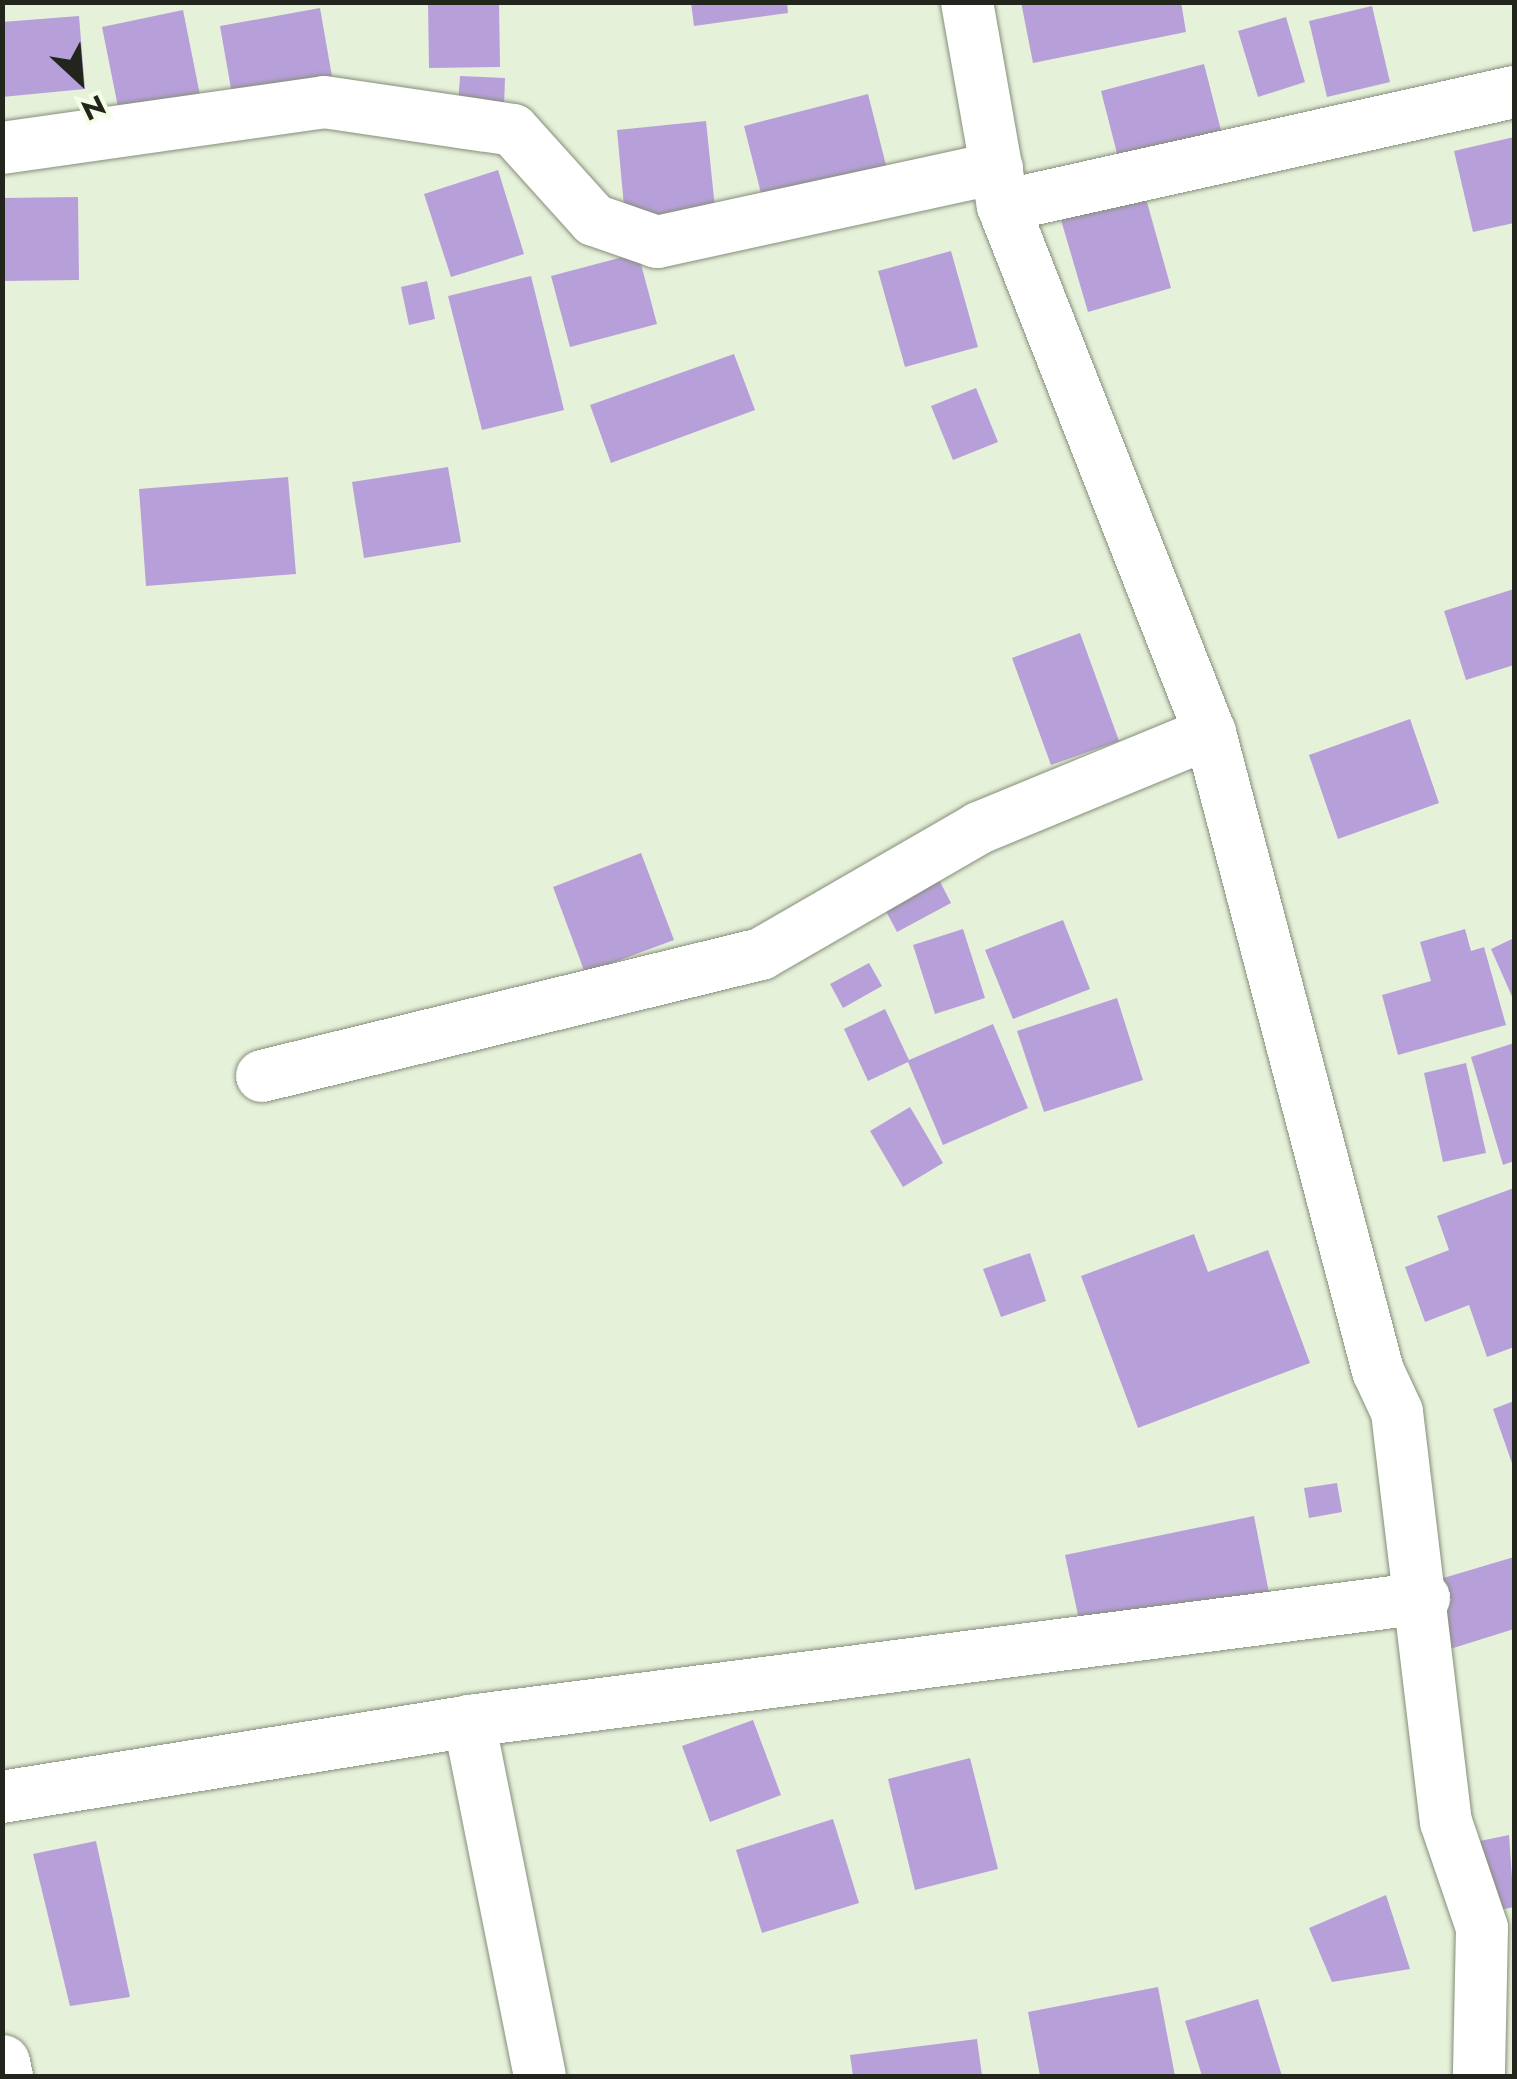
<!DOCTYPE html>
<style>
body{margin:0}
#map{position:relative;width:1517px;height:2079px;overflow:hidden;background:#e6f1da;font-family:Jost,sans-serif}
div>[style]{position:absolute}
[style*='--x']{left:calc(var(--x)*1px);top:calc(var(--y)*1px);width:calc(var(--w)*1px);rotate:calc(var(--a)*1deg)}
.building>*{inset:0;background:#b7a0d9}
.roads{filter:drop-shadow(0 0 2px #858e79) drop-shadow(0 0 2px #858e79)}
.minor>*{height:52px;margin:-26px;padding:0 26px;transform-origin:26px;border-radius:26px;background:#fff}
.tertiary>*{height:55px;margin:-27.5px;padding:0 27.5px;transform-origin:27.5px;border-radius:27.5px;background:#fff}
span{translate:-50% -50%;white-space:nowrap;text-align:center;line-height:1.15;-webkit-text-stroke:9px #f4fee7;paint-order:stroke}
.frame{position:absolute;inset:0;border:5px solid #21251c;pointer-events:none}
.north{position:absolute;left:30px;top:30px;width:100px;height:100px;-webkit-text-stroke:8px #f4fee7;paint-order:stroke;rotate:154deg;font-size:28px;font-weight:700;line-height:40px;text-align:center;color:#21251c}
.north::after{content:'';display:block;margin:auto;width:35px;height:45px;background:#21251c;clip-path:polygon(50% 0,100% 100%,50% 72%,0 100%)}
</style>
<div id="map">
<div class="building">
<i style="clip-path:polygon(428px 2px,499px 2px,500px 67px,429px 68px)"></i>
<i style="clip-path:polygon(691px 2px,787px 2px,788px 13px,694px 26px)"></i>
<i style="clip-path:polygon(1021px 2px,1181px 2px,1186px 32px,1033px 63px)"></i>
<i style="clip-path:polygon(1372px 6px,1390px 82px,1327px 97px,1309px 21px)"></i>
<i style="clip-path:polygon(320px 8px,334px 88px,234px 106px,220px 26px)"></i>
<i style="clip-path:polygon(183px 10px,201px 100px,120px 117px,102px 27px)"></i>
<i style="clip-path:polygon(79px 16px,85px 89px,2px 97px,2px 22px)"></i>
<i style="clip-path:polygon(1286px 17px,1305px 82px,1258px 97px,1238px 31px)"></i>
<i style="clip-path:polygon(1204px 64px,1223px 138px,1120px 165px,1101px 91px)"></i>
<i style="clip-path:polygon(460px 76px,505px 78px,504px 108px,458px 106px)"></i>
<i style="clip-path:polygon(868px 94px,889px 177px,765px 209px,744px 126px)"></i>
<i style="clip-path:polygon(706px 121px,716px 218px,626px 228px,617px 130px)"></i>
<i style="clip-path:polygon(1514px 137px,1514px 223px,1473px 232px,1454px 151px)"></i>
<i style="clip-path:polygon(498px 170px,524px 254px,451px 277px,424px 194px)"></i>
<i style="clip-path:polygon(1145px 195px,1171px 288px,1088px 312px,1061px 220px)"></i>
<i style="clip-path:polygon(78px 197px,79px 280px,2px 281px,2px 198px)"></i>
<i style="clip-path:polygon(951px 251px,978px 347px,905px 367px,878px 271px)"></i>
<i style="clip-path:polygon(638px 253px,657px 324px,570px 347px,551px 276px)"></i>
<i style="clip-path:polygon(531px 276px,564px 410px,482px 430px,448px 296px)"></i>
<i style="clip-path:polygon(427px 281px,435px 319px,409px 325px,401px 287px)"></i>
<i style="clip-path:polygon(734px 354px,755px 410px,611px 463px,590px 405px)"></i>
<i style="clip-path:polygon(976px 388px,998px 442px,953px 460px,931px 406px)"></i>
<i style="clip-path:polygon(448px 467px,461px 542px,364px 558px,352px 482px)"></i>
<i style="clip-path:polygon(288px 477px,296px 574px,146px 586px,139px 489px)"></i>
<i style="clip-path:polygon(1514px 589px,1514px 665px,1466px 680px,1444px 611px)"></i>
<i style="clip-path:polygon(1080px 633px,1119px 741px,1051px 765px,1012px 658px)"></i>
<i style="clip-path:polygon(1410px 719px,1439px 803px,1338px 839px,1309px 755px)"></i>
<i style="clip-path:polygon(641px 853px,674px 940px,585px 973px,553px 887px)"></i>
<i style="clip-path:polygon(933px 868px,951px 903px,897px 932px,879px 898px)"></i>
<i style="clip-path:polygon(1063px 920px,1090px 989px,1013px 1019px,985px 950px)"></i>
<i style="clip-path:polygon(963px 929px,985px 998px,935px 1014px,913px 945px)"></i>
<i style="clip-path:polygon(1465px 929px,1471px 951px,1484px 947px,1506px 1025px,1398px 1055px,1382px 995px,1431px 981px,1420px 942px)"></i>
<i style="clip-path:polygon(1514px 938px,1514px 1001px,1491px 949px)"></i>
<i style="clip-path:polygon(869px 963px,882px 986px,843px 1008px,830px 984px)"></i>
<i style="clip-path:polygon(1117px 998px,1143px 1080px,1044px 1112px,1017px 1031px)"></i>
<i style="clip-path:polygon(885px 1009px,909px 1060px,993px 1024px,1028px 1108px,943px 1145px,908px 1062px,868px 1081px,844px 1029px)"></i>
<i style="clip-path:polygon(1514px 1043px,1514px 1161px,1503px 1165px,1471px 1057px)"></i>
<i style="clip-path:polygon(1466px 1063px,1486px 1153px,1443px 1162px,1424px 1073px)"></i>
<i style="clip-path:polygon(910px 1107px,943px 1163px,903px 1187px,870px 1131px)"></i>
<i style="clip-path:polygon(1514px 1188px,1514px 1347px,1487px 1357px,1469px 1305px,1425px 1322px,1405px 1267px,1449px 1250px,1437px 1216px)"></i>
<i style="clip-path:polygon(1194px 1234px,1208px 1272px,1268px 1250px,1310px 1363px,1138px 1428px,1081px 1276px)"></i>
<i style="clip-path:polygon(1030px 1253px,1046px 1301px,1001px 1317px,983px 1269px)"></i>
<i style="clip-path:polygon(1514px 1401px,1514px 1469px,1493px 1409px)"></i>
<i style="clip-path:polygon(1337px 1483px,1342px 1512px,1309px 1518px,1304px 1488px)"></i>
<i style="clip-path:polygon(1254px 1516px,1270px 1598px,1083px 1638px,1065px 1555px)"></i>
<i style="clip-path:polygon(1514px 1557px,1514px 1629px,1450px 1649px,1430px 1582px)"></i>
<i style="clip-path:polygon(753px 1720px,781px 1795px,710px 1822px,682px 1746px)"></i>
<i style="clip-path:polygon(970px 1758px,998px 1869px,915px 1890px,888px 1779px)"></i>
<i style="clip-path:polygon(833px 1819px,859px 1903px,762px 1933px,736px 1850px)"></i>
<i style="clip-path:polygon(1509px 1835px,1514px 1907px,1489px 1912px,1475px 1842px)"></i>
<i style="clip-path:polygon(96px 1841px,130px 1997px,70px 2006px,33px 1854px)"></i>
<i style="clip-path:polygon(1386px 1895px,1410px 1969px,1332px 1982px,1309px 1928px)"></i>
<i style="clip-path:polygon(1158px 1987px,1175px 2076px,1040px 2076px,1028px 2012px)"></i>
<i style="clip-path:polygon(1258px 1999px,1282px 2076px,1202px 2076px,1185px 2021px)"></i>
<i style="clip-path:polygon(977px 2039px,982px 2076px,853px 2076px,850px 2055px)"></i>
</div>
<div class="roads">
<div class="minor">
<i style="--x:967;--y:2;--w:207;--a:80"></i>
<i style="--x:1003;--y:206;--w:566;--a:68.56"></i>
<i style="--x:1210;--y:733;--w:660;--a:75.25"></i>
<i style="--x:1378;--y:1371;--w:45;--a:65.1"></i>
<i style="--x:1397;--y:1412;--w:413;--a:83.2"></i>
<i style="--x:1446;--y:1822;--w:112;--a:71.2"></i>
<i style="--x:1482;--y:1928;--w:148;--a:91.2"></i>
<i style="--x:2;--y:148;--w:325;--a:-8.1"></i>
<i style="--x:324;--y:102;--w:191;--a:8.4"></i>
<i style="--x:513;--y:130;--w:121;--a:48"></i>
<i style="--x:594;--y:220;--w:67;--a:19.2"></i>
<i style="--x:657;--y:242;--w:348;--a:-12.3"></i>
<i style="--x:1003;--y:206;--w:524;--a:-12.58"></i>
<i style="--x:262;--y:1076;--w:514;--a:-13.74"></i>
<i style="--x:761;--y:954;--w:252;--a:-30"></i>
<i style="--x:979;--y:828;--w:250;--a:-22.4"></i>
<i style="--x:469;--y:1721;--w:362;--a:78.7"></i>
<i style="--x:2;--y:1797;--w:473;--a:-9.2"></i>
<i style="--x:469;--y:1721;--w:963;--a:-7.34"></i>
</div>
<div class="tertiary">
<i style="--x:2;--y:2062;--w:14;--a:78"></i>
</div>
</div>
<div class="frame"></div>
<div class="north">N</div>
</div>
